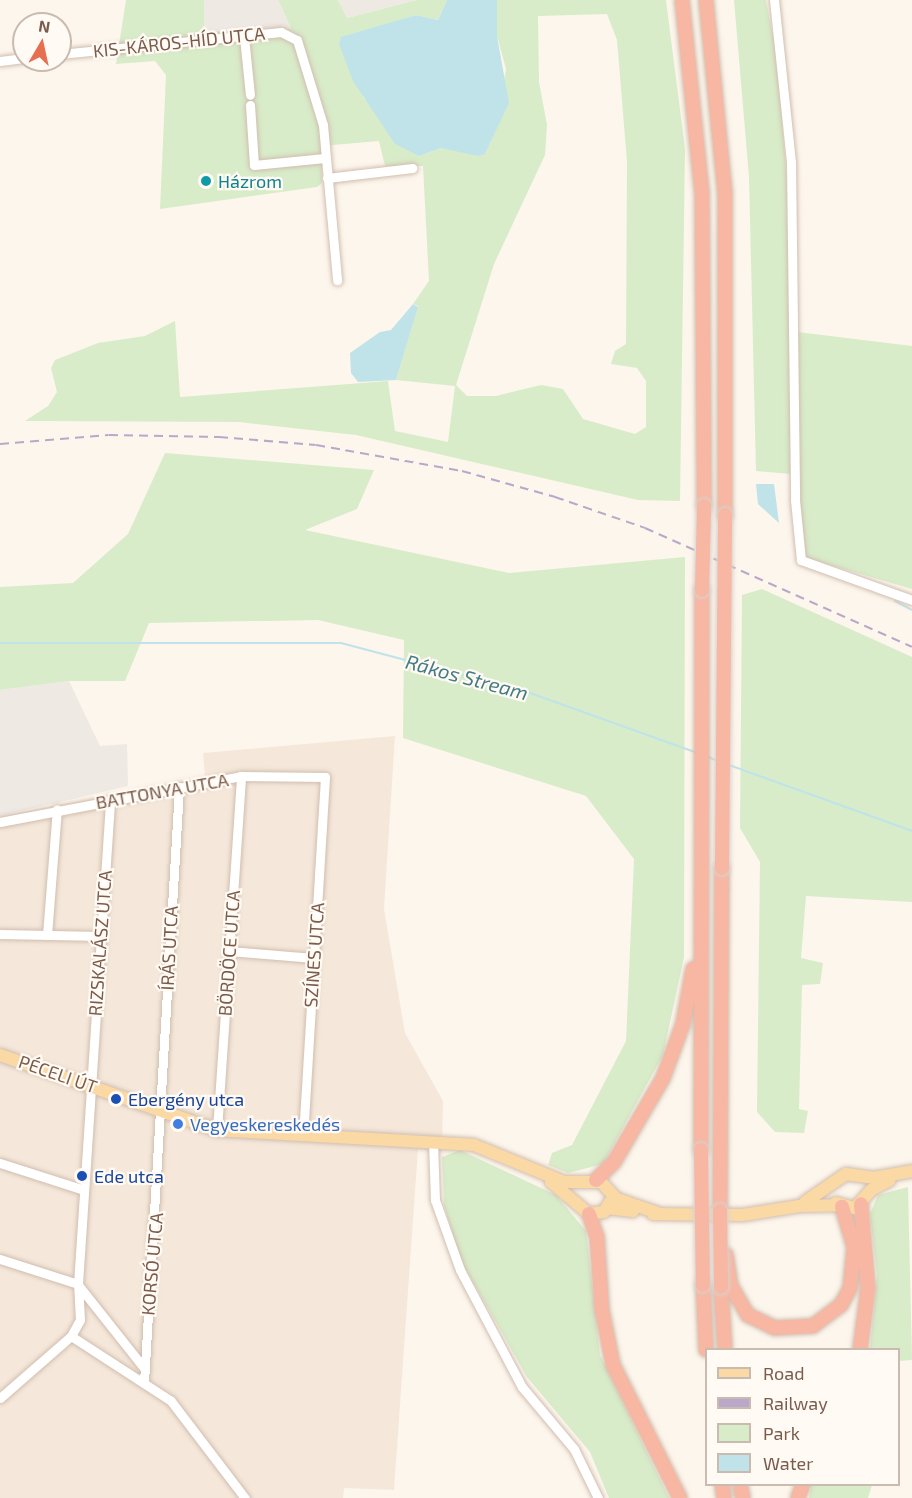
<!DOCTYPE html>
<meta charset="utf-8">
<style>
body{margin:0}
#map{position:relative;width:912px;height:1498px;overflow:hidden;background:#fdf6ec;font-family:"Exo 2",sans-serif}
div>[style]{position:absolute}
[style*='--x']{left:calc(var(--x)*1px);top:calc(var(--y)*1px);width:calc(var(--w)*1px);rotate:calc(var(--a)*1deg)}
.residential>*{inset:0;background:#f5e8da}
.industrial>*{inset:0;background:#efe9e4}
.green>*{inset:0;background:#d8ecc9}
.water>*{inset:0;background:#bfe3e8}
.stream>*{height:2px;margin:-1px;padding:0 1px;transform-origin:1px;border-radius:1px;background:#bfe3e8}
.roads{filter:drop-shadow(0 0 2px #d1beb0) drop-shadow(0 0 2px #d1beb0)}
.minor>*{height:9px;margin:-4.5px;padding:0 4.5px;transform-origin:4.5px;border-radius:4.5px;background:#fff}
.major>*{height:12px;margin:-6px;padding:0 6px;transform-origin:6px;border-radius:6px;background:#fbd9a5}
.highway>*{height:14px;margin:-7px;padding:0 7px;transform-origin:7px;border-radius:7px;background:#f7b7a3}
.rail>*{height:2px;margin-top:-1px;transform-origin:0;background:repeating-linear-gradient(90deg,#b9a8c9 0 9px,transparent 0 15px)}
.bridges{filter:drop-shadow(0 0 2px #dad1cd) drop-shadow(0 0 2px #dad1cd)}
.highway-bridge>*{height:14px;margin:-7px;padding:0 7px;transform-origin:7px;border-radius:7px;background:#f7b7a3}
.dots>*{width:16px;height:16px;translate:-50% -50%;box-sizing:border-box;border:3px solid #fffaf3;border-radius:50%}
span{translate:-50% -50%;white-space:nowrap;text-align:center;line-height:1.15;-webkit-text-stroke:4.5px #fffaf3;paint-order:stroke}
.street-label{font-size:18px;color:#7a5c4d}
.culture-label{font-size:18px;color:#0d838f}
.left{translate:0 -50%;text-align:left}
.transit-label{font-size:18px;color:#164399}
.shop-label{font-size:18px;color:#366cbe}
.water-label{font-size:20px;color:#437c86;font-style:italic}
.legend{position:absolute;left:705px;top:1348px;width:195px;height:138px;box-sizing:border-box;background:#fffaf3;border:2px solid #cabbb1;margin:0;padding:8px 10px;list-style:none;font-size:18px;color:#7a5c4d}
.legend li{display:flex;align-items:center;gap:12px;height:30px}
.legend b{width:30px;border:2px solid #cabbb1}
.north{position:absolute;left:12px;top:12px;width:60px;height:60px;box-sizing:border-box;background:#fffaf3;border:2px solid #cabbb1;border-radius:50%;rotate:9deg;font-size:16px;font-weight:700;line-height:24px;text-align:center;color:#7a5c4d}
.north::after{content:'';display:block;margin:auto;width:21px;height:27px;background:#e76f51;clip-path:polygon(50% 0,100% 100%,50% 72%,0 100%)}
</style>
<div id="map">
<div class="residential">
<i style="clip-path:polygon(395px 736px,384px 909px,405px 1033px,443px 1101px,442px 1151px,418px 1149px,394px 1490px,344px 1488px,343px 1498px,0 1498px,0 816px,205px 778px,203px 753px)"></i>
</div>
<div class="industrial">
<i style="clip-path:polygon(204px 0,278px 0,291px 28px,204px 33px)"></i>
<i style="clip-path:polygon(338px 0,417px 0,347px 18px)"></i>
<i style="clip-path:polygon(69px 681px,100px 746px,127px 744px,128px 786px,0 816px,0 690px)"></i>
</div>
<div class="green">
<i style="clip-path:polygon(evenodd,126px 0,204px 0,204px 33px,291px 28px,278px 0,338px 0,347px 18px,417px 0,447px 0,438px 20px,416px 15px,380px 26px,363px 97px,419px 156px,441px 148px,485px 154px,496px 130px,506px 69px,497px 36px,497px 0,666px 0,685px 149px,680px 501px,638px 500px,356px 435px,239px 422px,25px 421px,48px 406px,57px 392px,51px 368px,55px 360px,98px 343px,145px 336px,175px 321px,180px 397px,388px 381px,395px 431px,448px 442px,455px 386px,396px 380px,418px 306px,413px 304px,429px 281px,423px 166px,385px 166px,379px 141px,321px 146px,322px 183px,317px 187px,160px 209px,166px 75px,155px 61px,116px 64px,126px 0,607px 14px,617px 40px,627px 162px,626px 344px,615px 351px,611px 364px,637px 368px,646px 381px,646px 427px,635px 434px,583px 419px,563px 389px,541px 385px,496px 396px,467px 396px,456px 385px,494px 264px,545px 155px,547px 125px,539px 82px,538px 16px,607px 14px)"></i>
<i style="clip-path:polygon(734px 0,766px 0,777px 58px,790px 218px,789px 331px,912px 346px,912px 589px,799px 556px,791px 474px,756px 471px,749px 177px)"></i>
<i style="clip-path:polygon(165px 453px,374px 470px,357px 509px,305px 530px,509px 573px,685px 557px,684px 957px,663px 1055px,603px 1164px,568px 1173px,548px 1165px,552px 1153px,572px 1145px,626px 1041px,634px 859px,586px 796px,403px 738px,404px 640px,318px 620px,149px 623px,125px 681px,69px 681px,0 690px,0 587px,73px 583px,128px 534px)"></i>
<i style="clip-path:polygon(762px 589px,912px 657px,912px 902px,806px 896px,801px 958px,823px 963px,820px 984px,802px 985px,799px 1109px,808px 1111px,804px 1133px,775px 1132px,757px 1112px,760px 862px,740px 828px,742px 595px)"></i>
<i style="clip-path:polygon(460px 1150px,556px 1195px,586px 1231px,600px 1355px,669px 1498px,609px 1498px,590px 1452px,527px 1377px,460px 1259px,444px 1205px,442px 1157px)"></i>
<i style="clip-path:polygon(908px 1187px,912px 1360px,899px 1361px,898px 1350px,870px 1349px,877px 1274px,870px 1214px,878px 1195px)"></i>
<i style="clip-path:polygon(811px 1485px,811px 1484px,872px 1485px,868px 1498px,809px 1498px)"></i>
</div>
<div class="water">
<i style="clip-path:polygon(447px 0,497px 0,497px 36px,509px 103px,485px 154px,478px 156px,441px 148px,419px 156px,395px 144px,353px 81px,339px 44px,341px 37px,416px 15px,438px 20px)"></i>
<i style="clip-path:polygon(413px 304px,418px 307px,396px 380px,358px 382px,351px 373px,350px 353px,380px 332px,391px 330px)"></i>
<i style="clip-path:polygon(756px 484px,774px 484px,779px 523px,758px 504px)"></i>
</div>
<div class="stream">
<i style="--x:895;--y:601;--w:19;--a:28"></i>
<i style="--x:0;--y:643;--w:341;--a:0"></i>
<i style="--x:341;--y:643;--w:196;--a:14.8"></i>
<i style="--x:530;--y:693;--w:178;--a:19.7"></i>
<i style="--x:706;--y:756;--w:13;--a:23"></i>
<i style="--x:729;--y:765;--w:195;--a:19.8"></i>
</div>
<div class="roads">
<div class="minor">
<i style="--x:774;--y:0;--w:163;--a:84"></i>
<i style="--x:791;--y:162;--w:338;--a:89.3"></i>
<i style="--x:795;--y:500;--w:60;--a:84.3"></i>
<i style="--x:801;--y:560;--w:118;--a:19.8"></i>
<i style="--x:244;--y:37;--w:58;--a:84.1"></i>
<i style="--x:60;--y:54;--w:222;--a:-5.7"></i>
<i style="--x:281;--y:32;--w:18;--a:27"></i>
<i style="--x:297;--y:40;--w:89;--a:73"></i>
<i style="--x:323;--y:125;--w:156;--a:84.8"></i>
<i style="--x:0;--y:61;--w:24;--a:-7"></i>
<i style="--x:250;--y:105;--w:60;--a:86.2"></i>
<i style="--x:254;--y:165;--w:71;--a:-5.6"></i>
<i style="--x:327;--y:178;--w:86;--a:-6.7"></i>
<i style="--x:0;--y:822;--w:245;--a:-10.8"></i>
<i style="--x:241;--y:776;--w:84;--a:0.7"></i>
<i style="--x:325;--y:777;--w:358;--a:93.5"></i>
<i style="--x:0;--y:934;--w:101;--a:1.1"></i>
<i style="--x:47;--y:935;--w:126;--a:-85.5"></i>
<i style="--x:229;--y:951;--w:85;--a:4.7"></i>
<i style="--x:217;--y:1130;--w:355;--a:-86.1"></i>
<i style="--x:433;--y:1141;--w:59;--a:88.1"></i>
<i style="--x:435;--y:1200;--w:74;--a:70.3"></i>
<i style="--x:460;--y:1270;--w:132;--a:62.1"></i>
<i style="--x:522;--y:1387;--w:81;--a:50"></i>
<i style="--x:574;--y:1449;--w:55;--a:63.9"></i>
<i style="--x:0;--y:1163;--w:88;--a:17.8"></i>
<i style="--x:0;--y:1259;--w:82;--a:17.8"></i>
<i style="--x:79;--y:1286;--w:105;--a:51.6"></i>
<i style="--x:71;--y:1336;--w:119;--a:33"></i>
<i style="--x:171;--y:1401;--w:122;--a:52.7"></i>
<i style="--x:144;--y:1382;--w:596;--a:-86.63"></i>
<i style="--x:0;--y:1398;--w:94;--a:-41.1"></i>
<i style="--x:71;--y:1336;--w:18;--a:-61"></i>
<i style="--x:80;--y:1320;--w:36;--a:-93"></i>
<i style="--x:78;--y:1284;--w:485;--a:-86.2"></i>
</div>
<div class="major">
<i style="--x:0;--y:1055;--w:230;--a:19.1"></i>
<i style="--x:217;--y:1130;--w:257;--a:3.3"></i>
<i style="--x:474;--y:1145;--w:97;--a:22.3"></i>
<i style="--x:564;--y:1182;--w:37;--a:0"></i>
<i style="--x:601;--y:1182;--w:23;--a:47"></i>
<i style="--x:617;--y:1199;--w:46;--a:18.8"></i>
<i style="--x:551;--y:1182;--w:50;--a:40.1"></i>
<i style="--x:589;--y:1214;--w:15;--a:-8"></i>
<i style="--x:604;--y:1212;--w:12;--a:-59"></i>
<i style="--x:805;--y:1202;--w:50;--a:-34.3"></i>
<i style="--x:846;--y:1174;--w:27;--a:8"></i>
<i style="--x:873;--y:1178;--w:40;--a:-10"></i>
<i style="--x:836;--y:1203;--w:20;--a:15"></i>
<i style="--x:855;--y:1208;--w:24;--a:-48"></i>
<i style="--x:871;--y:1190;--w:21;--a:-28"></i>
<i style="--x:607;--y:1208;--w:26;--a:7"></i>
<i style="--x:653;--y:1214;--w:90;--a:0.6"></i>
<i style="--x:743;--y:1215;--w:57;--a:-9.1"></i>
<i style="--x:799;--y:1206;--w:39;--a:-1"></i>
</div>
<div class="highway">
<i style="--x:682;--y:0;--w:196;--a:84.1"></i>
<i style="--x:702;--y:195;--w:311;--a:89.6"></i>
<i style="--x:706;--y:0;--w:194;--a:84.4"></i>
<i style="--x:725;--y:193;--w:322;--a:90"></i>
<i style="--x:701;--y:1150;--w:560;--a:-89.9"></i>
<i style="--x:596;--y:1180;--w:25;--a:-45"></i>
<i style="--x:614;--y:1162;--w:97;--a:-59.7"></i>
<i style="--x:663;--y:1078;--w:58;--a:-69.7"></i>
<i style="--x:683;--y:1024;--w:56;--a:-79.7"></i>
<i style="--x:720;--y:1211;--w:343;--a:-89.7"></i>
<i style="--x:589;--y:1214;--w:24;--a:71"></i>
<i style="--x:597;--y:1237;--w:73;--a:86.1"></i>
<i style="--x:602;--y:1310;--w:56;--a:78.7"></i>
<i style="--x:613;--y:1365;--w:149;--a:63.3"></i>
<i style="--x:726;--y:1255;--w:31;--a:81"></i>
<i style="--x:731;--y:1286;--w:34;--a:60"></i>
<i style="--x:748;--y:1315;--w:30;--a:26"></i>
<i style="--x:775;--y:1328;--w:38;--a:-3"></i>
<i style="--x:813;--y:1326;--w:35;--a:-37"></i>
<i style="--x:841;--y:1305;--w:19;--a:-62"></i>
<i style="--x:850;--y:1288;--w:41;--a:-84.4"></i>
<i style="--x:854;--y:1247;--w:42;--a:-106.7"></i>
<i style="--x:703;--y:1285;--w:65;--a:87.4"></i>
<i style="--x:721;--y:1287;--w:63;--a:86.4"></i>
<i style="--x:860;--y:1350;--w:63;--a:-82.6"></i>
<i style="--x:868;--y:1288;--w:84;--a:-94.8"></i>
<i style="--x:722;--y:1484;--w:14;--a:82"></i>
<i style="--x:740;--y:1484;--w:14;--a:78"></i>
<i style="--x:798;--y:1498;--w:15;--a:-70"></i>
</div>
</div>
<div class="rail">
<i style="--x:0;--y:444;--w:109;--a:-4.7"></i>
<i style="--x:109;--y:435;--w:110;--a:1"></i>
<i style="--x:219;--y:437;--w:97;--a:4.7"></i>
<i style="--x:316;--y:445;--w:148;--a:10.1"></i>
<i style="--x:462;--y:471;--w:97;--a:15.6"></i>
<i style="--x:555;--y:497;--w:95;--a:19"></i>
<i style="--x:645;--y:528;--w:292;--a:24"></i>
</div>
<div class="bridges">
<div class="highway-bridge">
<i style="--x:702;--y:590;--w:84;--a:-88.6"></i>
<i style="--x:722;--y:868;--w:353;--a:-89.5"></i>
<i style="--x:701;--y:1150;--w:135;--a:89.2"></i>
<i style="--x:720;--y:1211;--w:76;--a:89.2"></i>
</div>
</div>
<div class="dots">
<i style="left:206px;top:181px;background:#0f9aa8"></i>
<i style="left:116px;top:1099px;background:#1a4fb4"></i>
<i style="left:178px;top:1124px;background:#3f7fe0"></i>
<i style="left:82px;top:1176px;background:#1a4fb4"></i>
</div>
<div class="street-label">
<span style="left:179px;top:42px;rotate:-6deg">KIS-KÁROS-HÍD UTCA</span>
<span style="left:162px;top:791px;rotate:-10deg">BATTONYA UTCA</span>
<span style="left:100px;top:943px;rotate:-86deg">RIZSKALÁSZ UTCA</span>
<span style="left:169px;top:948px;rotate:-87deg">ÍRÁS UTCA</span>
<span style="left:229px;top:953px;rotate:-86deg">BÖRDÖCE UTCA</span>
<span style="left:314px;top:955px;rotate:-86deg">SZÍNES UTCA</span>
<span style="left:58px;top:1074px;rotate:19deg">PÉCELI ÚT</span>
<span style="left:152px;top:1264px;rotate:-85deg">KORSÓ UTCA</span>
</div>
<div class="culture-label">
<span class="left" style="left:218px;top:181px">Házrom</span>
</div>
<div class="transit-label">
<span class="left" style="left:128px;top:1099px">Ebergény utca</span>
<span class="left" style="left:94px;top:1176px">Ede utca</span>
</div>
<div class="shop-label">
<span class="left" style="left:190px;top:1124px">Vegyeskereskedés</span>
</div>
<div class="water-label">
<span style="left:467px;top:677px;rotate:15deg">Rákos Stream</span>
</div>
<ul class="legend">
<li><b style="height:8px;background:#fbd9a5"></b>Road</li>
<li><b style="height:8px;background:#b9a8c9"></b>Railway</li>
<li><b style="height:16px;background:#d8ecc9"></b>Park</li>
<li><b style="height:16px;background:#bfe3e8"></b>Water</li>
</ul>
<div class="north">N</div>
</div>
